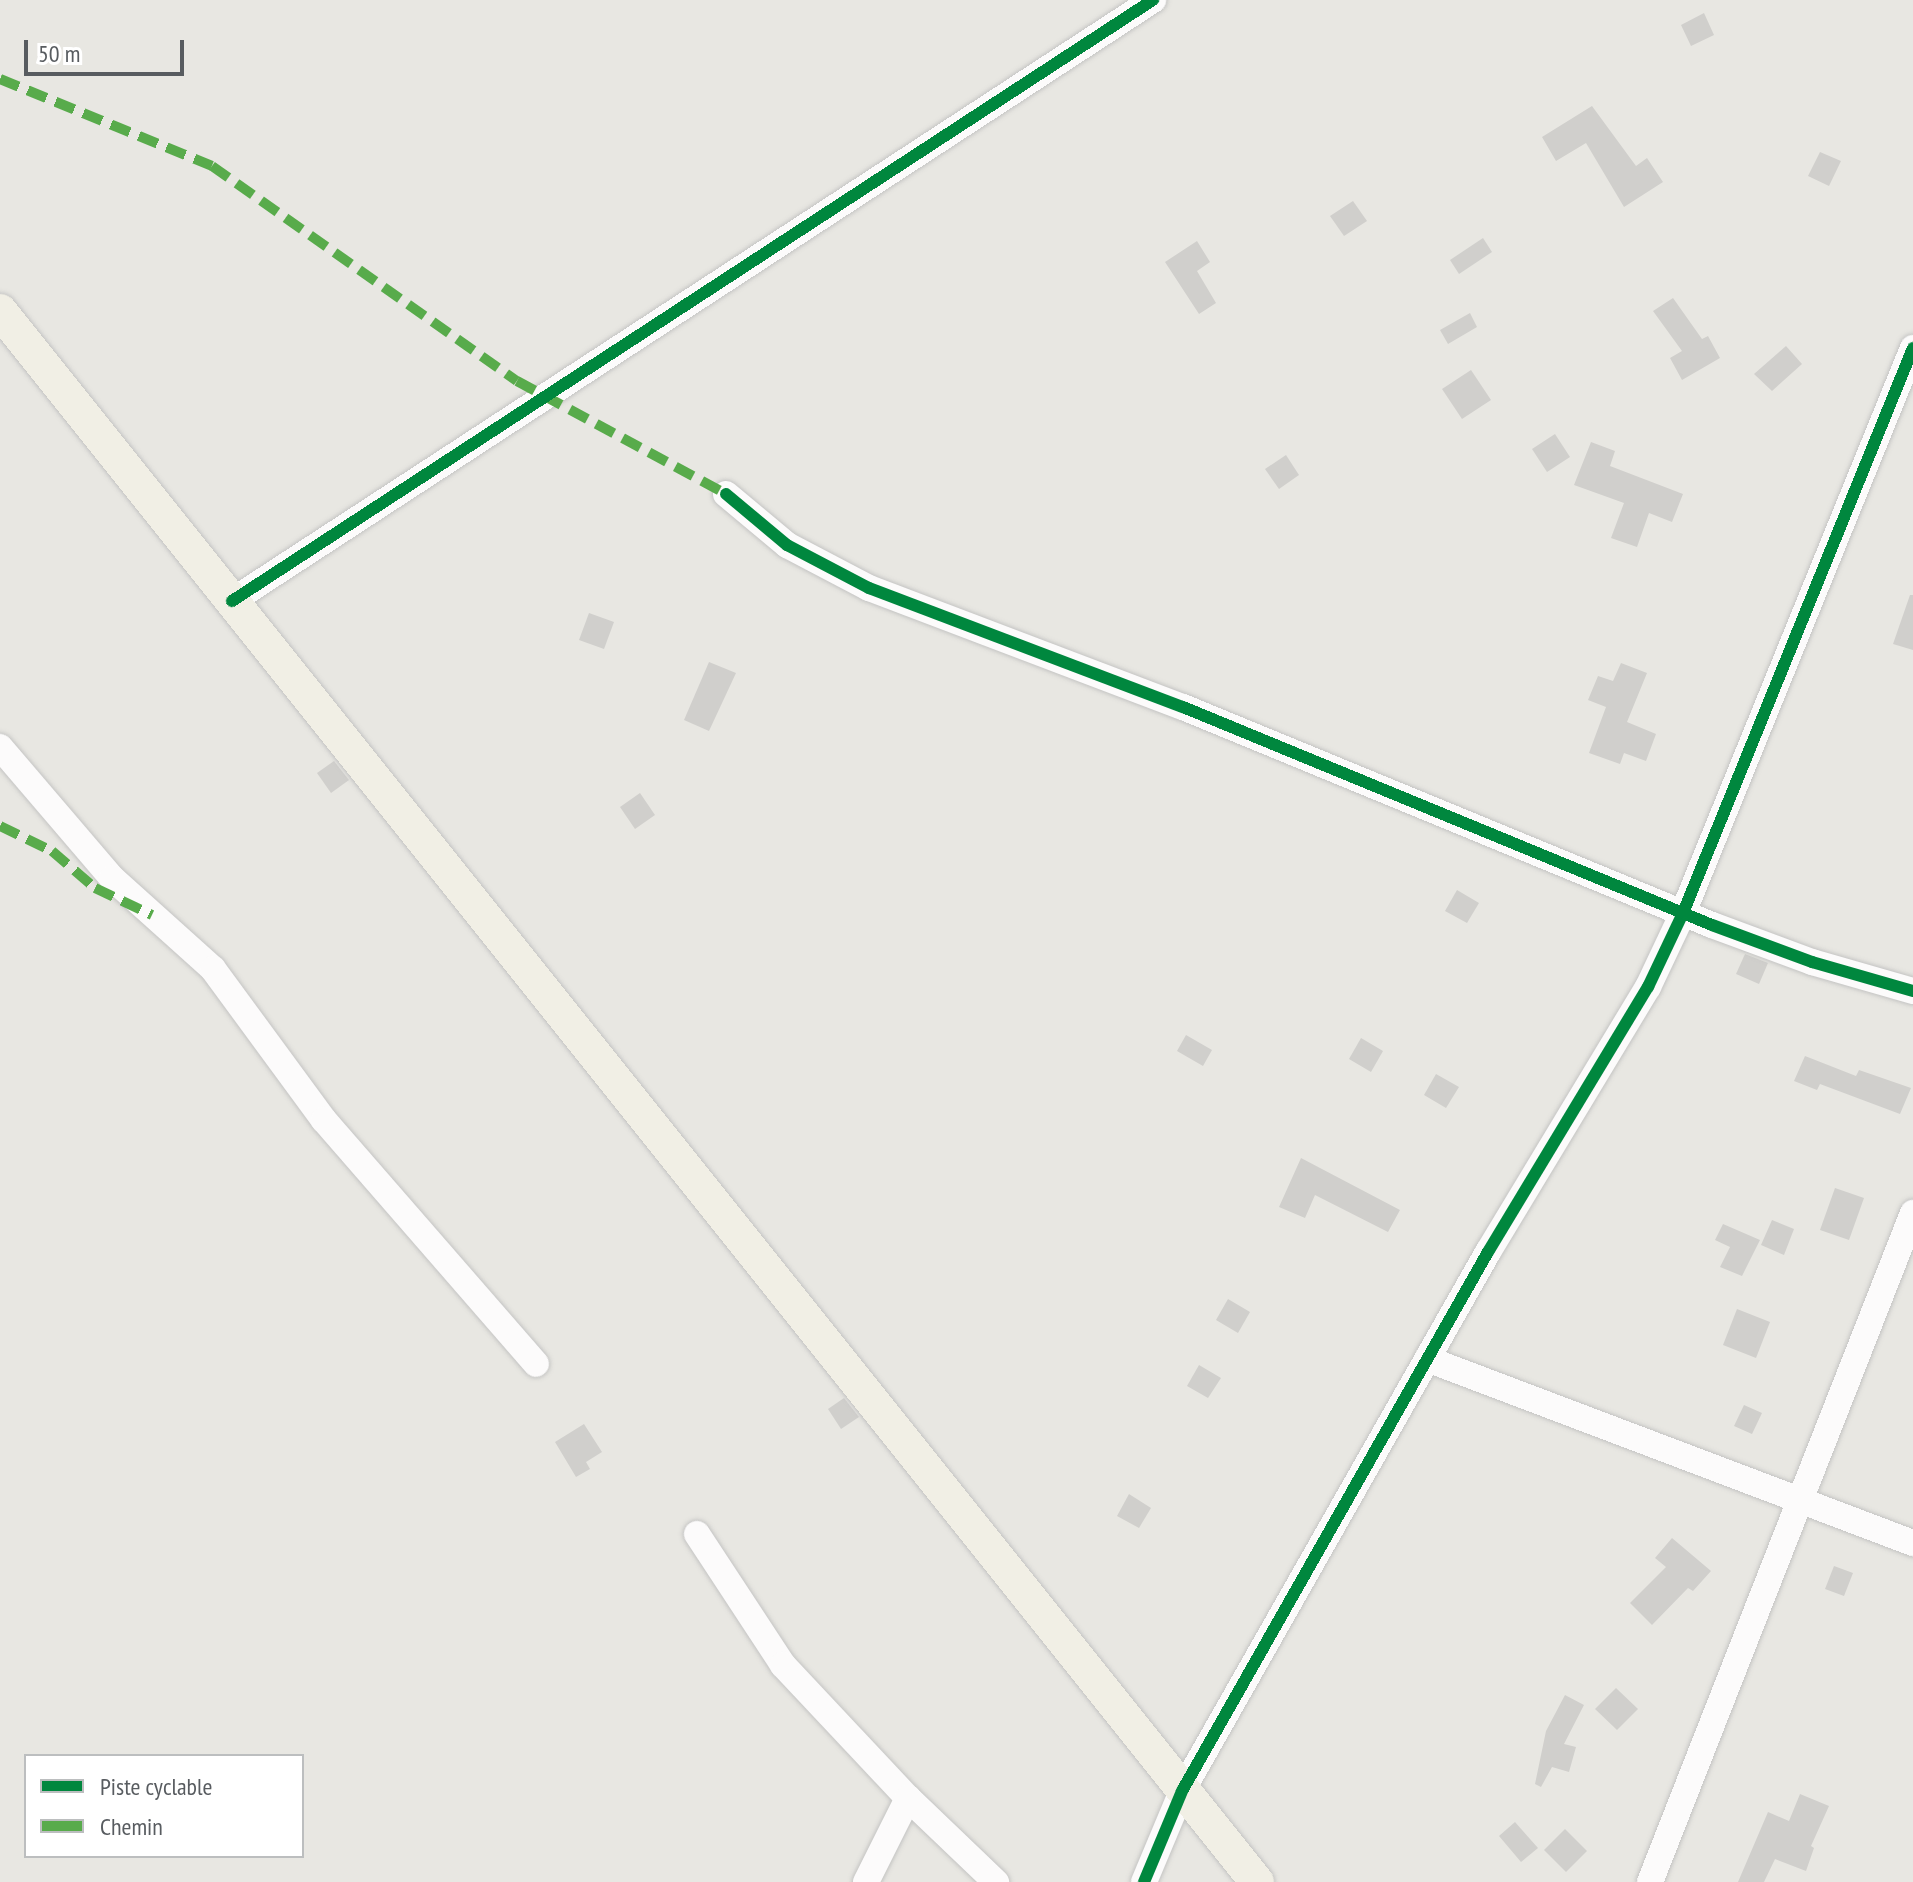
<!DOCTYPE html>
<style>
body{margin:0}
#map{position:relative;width:1913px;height:1882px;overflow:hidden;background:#e8e7e2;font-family:"PT Sans Narrow",sans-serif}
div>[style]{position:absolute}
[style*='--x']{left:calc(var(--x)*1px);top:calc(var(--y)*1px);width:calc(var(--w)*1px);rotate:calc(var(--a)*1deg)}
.building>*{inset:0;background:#d0cfcc}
.roads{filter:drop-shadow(0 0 2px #c4c4c3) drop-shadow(0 0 2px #c4c4c3)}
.minor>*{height:26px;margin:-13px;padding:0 13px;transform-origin:13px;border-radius:13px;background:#fcfbfb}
.major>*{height:34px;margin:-17px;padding:0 17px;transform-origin:17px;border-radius:17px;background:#f1efe5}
.quiet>*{height:10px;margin-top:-5px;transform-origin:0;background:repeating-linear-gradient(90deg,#58ab4b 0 20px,transparent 0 30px)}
.cycleway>*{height:12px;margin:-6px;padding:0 6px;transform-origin:6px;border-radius:6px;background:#00873e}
span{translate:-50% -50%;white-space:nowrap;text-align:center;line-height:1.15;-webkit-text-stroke:8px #fff;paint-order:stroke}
.legend{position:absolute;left:24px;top:1754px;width:280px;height:104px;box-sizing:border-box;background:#fff;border:2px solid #bcbebf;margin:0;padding:10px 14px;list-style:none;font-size:24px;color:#585c60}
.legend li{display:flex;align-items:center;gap:16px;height:40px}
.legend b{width:40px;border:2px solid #bcbebf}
.scale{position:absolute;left:24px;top:40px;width:160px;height:36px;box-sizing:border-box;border:4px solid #585c60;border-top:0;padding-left:10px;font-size:24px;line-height:28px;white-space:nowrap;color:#585c60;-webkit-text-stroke:6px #fff;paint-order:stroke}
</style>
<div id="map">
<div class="building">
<i style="clip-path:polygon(1704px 13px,1714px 35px,1691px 46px,1681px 25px)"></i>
<i style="clip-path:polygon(1592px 106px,1636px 166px,1647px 158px,1663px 182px,1624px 207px,1586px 143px,1556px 161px,1542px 137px)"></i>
<i style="clip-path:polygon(1820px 152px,1841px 161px,1829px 186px,1808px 176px)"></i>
<i style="clip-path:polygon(1353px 201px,1367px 221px,1344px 236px,1330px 216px)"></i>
<i style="clip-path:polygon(1483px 238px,1492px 252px,1459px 274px,1450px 260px)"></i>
<i style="clip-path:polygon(1197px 241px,1210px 262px,1197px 271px,1216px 303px,1199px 314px,1165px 262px)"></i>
<i style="clip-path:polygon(1673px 298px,1702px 339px,1708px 336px,1720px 358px,1682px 380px,1670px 358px,1682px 351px,1653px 311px)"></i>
<i style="clip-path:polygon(1470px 313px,1477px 327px,1448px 344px,1440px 330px)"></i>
<i style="clip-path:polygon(1786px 346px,1802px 364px,1772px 391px,1754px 374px)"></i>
<i style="clip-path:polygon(1471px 370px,1491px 400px,1462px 419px,1442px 389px)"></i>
<i style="clip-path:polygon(1555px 434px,1570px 457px,1547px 472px,1532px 449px)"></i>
<i style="clip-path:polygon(1591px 442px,1615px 451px,1610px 466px,1683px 494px,1672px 522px,1649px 513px,1637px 547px,1611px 538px,1624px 503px,1574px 485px)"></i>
<i style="clip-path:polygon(1286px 455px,1299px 475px,1279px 489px,1265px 469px)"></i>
<i style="clip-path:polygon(1910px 595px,1913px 595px,1913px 650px,1893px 644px)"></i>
<i style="clip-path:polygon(589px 613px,614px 622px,604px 649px,579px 640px)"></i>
<i style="clip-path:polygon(709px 662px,736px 673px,709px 731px,684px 720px)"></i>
<i style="clip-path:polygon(1621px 663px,1647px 673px,1627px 722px,1656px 734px,1646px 761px,1624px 753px,1620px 764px,1589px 753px,1606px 707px,1588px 700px,1598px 676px,1613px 681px)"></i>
<i style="clip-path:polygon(334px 761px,349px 780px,331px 793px,317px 773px)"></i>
<i style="clip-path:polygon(640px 793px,655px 815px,635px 829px,620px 807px)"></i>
<i style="clip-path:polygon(1457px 890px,1479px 903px,1467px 923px,1445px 911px)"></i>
<i style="clip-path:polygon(1745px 954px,1768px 963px,1759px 984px,1736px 974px)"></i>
<i style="clip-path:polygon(1186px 1035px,1212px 1050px,1203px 1066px,1177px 1051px)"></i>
<i style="clip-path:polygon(1361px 1038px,1383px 1051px,1371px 1072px,1349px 1059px)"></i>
<i style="clip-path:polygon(1805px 1056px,1856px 1076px,1859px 1070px,1911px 1088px,1900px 1114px,1820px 1084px,1817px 1090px,1794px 1081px)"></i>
<i style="clip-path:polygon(1436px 1074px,1459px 1087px,1446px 1108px,1424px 1095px)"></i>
<i style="clip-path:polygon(1301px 1158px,1400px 1210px,1388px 1232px,1315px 1195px,1305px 1218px,1279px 1207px)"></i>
<i style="clip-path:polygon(1835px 1188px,1864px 1198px,1849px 1240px,1820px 1230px)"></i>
<i style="clip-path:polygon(1772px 1220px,1794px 1229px,1784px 1255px,1761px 1245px)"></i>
<i style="clip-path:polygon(1723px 1224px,1760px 1240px,1742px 1276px,1720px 1267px,1730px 1247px,1715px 1240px)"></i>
<i style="clip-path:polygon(1228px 1299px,1250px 1312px,1238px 1333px,1216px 1320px)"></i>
<i style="clip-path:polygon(1737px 1309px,1770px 1322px,1756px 1358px,1723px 1345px)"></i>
<i style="clip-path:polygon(1199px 1365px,1221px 1378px,1208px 1398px,1187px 1386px)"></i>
<i style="clip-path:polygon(844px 1398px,859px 1417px,841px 1429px,828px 1409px)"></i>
<i style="clip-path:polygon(1744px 1405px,1762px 1413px,1752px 1434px,1734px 1426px)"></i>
<i style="clip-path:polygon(584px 1424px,602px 1452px,586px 1462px,590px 1469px,576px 1477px,555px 1442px)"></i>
<i style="clip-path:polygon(1129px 1494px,1151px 1508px,1139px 1528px,1117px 1516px)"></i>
<i style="clip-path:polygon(1672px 1538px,1711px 1571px,1693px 1591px,1688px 1588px,1652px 1625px,1630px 1603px,1666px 1567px,1655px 1558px)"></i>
<i style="clip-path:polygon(1834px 1566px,1853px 1573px,1844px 1596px,1825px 1589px)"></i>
<i style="clip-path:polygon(1616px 1688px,1638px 1709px,1617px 1730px,1595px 1709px)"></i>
<i style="clip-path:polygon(1565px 1695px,1584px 1705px,1564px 1744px,1576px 1747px,1569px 1772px,1552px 1767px,1541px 1787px,1535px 1784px,1546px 1731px)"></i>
<i style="clip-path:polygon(1800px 1794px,1829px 1806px,1811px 1846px,1814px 1848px,1806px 1871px,1775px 1859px,1764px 1882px,1738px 1882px,1768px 1812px,1789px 1821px)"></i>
<i style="clip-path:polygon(1515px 1822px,1538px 1848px,1521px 1862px,1499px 1836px)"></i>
<i style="clip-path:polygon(1565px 1829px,1587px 1851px,1566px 1872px,1544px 1850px)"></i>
</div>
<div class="roads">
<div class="minor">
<i style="--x:726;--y:494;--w:80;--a:39.9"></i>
<i style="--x:787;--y:545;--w:93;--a:27.7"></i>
<i style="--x:869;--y:588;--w:336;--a:20.8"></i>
<i style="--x:1183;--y:707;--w:572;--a:22.4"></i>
<i style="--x:1712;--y:925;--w:107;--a:20.3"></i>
<i style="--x:1812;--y:962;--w:105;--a:16"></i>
<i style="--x:232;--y:601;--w:1100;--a:-33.13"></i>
<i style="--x:0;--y:747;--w:172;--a:49.5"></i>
<i style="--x:112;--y:878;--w:136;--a:42"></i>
<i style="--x:213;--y:969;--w:187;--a:53.7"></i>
<i style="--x:324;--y:1120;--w:323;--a:49"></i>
<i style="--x:1427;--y:1359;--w:520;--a:20.74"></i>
<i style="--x:697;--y:1534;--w:157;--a:56.7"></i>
<i style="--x:783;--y:1665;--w:183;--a:46.8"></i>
<i style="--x:908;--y:1798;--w:122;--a:43.7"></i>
<i style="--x:866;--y:1882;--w:94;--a:-63.4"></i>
<i style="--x:1144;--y:1882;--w:99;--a:-67.3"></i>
<i style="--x:1182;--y:1791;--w:620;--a:-60.42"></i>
<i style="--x:1488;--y:1252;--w:310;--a:-58.9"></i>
<i style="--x:1648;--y:987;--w:82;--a:-64.7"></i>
<i style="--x:1683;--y:913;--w:610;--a:-67.85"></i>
<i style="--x:1650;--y:1882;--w:719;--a:-68.54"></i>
</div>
<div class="major">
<i style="--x:0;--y:311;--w:2012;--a:51.34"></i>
</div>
</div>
<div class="quiet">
<i style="--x:0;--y:79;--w:229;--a:22.3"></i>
<i style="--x:212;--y:166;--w:373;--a:35.2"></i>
<i style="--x:517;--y:381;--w:238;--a:28.4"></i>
<i style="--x:0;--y:826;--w:58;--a:25.7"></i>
<i style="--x:52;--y:851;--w:57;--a:40.7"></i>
<i style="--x:95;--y:888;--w:63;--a:25.3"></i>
</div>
<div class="cycleway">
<i style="--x:726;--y:494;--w:80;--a:39.9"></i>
<i style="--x:787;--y:545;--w:93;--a:27.7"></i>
<i style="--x:869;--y:588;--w:336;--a:20.8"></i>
<i style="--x:1183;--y:707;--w:572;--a:22.4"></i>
<i style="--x:1712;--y:925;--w:107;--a:20.3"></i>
<i style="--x:1812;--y:962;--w:105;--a:16"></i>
<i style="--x:232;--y:601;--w:1100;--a:-33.13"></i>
<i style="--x:1144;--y:1882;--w:99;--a:-67.3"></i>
<i style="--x:1182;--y:1791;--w:620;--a:-60.42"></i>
<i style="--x:1488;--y:1252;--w:310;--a:-58.9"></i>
<i style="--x:1648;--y:987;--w:82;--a:-64.7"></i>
<i style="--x:1683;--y:913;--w:610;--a:-67.85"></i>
</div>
<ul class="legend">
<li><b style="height:10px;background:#00873e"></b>Piste cyclable</li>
<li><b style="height:10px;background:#58ab4b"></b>Chemin</li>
</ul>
<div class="scale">50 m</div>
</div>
